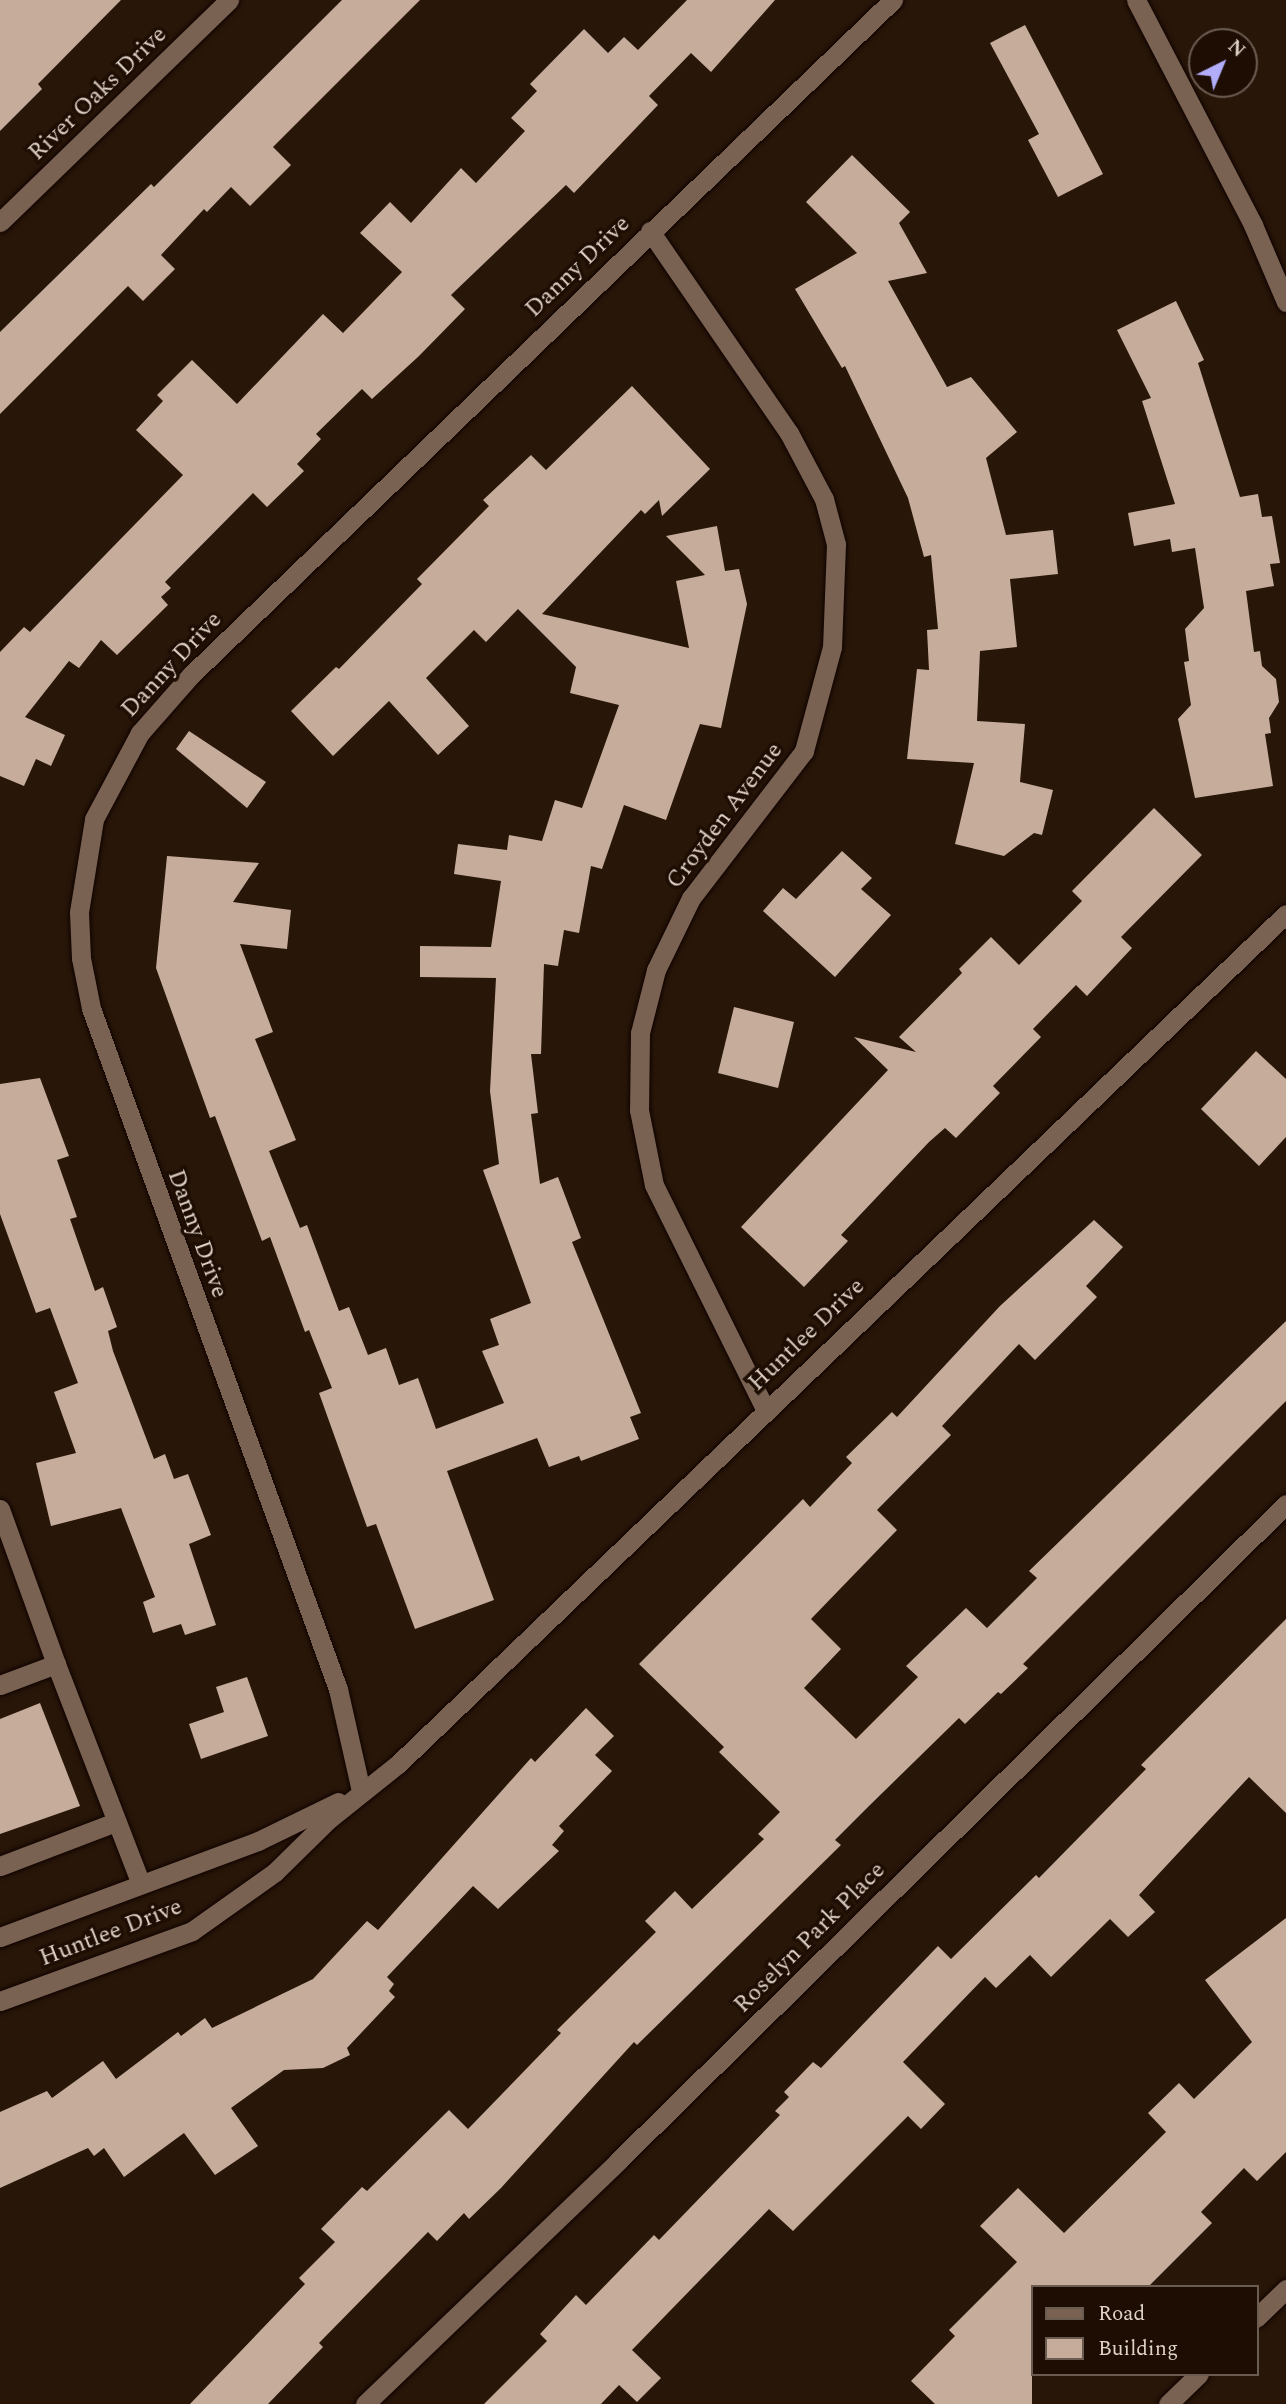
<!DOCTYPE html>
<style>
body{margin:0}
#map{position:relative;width:1286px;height:2404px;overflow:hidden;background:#281608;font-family:Spectral,serif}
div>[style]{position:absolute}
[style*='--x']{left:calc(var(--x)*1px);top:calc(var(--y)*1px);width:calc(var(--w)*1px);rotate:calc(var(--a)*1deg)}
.building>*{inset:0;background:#c6ad9b}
.roads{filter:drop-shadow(0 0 2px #100300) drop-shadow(0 0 2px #100300)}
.service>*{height:19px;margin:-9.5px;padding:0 9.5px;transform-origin:9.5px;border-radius:9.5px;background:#796252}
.minor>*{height:19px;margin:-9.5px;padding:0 9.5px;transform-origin:9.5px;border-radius:9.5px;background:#796252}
.tertiary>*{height:19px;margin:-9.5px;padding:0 9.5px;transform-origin:9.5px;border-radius:9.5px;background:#796252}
span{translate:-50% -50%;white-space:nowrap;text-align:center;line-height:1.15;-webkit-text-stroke:7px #1e0d02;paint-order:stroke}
.street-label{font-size:24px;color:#dfd2c9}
.legend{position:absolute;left:1031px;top:2285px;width:228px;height:91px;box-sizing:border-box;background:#1e0d02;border:2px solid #6b5c52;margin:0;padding:9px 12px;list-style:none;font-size:21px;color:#dfd2c9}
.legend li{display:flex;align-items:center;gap:14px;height:35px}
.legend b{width:35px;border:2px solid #6b5c52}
.north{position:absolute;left:1188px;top:28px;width:70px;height:70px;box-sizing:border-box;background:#1e0d02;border:2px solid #6b5c52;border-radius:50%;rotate:43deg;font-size:19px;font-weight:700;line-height:28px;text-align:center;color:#dfd2c9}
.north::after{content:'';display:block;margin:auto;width:24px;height:32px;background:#b2adf9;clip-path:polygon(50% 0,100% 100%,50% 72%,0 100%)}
</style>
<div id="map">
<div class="building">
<i style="clip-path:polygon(0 0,121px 0,38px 84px,42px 89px,0 131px)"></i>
<i style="clip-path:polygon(342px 0,420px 0,273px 147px,291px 165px,250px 206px,231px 187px,207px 212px,204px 209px,161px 255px,175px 269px,143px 301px,128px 286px,0 414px,0 332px,151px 184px,154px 187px)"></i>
<i style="clip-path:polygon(687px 0,775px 0,711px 72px,691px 53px,649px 96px,658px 105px,574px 193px,566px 185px,451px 295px,465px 309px,419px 356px,372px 399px,362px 389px,316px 434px,321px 439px,297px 464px,304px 471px,267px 507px,253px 493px,165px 582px,171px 588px,161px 597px,168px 605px,117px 655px,101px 640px,79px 668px,69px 661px,25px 717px,65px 735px,51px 766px,36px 759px,24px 786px,0 776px,0 652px,24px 627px,30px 632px,183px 475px,136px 430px,163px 401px,157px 395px,192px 360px,237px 404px,323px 314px,343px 333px,402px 272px,360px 233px,390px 202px,411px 223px,461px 168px,476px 183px,525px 131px,511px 118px,537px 91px,530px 84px,584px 29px,608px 53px,624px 37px,638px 50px)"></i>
<i style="clip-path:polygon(1025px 25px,1103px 174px,1058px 197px,1028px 140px,1039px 134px,990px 43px)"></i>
<i style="clip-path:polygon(852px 155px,910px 212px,899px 223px,927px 273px,888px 281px,947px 387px,971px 377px,1017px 432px,986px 458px,1006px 535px,1053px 530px,1058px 574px,1010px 579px,1017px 647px,980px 651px,977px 721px,1025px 724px,1020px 782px,1053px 790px,1042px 835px,1034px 833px,1004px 856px,955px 844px,974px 763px,907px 759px,917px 669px,929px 670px,927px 630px,938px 629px,931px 555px,924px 557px,908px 498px,845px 366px,842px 368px,795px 289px,857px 253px,806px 202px)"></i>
<i style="clip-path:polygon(1176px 301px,1204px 360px,1198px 363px,1240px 497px,1258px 494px,1262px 517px,1272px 516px,1280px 563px,1270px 564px,1274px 586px,1246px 591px,1254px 652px,1260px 651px,1262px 666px,1276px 679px,1279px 702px,1269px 718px,1271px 733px,1265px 734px,1273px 786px,1195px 798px,1178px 719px,1191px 705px,1184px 662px,1189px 661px,1185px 629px,1204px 608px,1195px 548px,1172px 552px,1170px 539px,1134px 546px,1128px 513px,1175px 504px,1142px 401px,1151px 398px,1117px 330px)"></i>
<i style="clip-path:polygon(632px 386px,710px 469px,662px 516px,659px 500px,645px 514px,641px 510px,542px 614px,689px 648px,676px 581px,705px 575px,666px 536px,717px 526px,725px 571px,739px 569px,747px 604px,721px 728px,700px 724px,666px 820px,624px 805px,602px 869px,591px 866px,579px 933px,564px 930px,558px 966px,544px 964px,541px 1054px,531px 1054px,538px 1113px,531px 1114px,540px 1184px,558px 1177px,581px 1238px,572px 1242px,641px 1413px,630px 1417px,639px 1439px,581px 1461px,579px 1456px,549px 1467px,537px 1438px,447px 1471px,494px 1600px,415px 1629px,376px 1524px,367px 1527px,319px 1393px,332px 1388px,309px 1330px,305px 1332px,270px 1237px,262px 1241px,215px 1116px,210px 1118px,156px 968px,167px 856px,259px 863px,233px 902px,291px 910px,287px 949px,240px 944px,273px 1032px,255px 1039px,296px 1140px,269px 1151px,300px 1228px,307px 1225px,339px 1311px,349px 1307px,368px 1355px,386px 1348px,399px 1385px,418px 1378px,436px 1429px,504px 1403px,482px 1351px,499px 1345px,490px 1319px,531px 1303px,483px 1170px,499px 1164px,490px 1091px,496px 978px,420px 977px,420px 946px,491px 947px,501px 881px,454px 874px,458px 844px,507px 850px,509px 835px,542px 841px,555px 800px,582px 808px,619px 705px,570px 693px,576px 667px,518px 609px,486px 642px,474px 630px,426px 678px,469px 726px,438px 755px,389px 701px,333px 756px,291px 711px,336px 667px,339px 669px,422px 584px,417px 579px,489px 506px,483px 500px,531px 455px,546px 470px)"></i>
<i style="clip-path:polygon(189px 731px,266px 782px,247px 808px,176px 749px)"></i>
<i style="clip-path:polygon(1154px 808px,1202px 855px,1121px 937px,1132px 948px,1087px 996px,1076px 985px,1033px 1029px,1041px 1037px,993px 1086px,1000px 1093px,956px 1138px,945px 1128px,929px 1142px,841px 1235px,848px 1241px,804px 1287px,741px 1227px,888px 1070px,854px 1037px,916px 1052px,899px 1037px,962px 973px,959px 969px,991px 937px,1019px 965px,1082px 901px,1072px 891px)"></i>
<i style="clip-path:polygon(842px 851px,872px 878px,861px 889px,891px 915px,835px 977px,763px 911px,783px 888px,796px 899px)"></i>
<i style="clip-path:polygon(734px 1007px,794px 1022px,778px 1088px,718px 1073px)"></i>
<i style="clip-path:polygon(1256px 1051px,1286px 1079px,1286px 1137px,1259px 1166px,1201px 1109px)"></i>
<i style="clip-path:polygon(40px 1078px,69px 1156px,57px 1160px,77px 1217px,70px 1219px,95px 1291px,103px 1287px,117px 1327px,108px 1331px,113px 1351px,154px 1459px,165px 1454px,174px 1479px,188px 1474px,211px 1535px,189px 1544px,216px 1625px,185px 1635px,181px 1624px,153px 1633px,143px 1602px,155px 1597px,121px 1508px,51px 1526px,36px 1463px,76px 1453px,54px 1392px,78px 1383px,50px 1308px,36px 1313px,0 1214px,0 1084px)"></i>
<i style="clip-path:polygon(1094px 1220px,1123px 1247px,1086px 1286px,1097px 1297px,1035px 1360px,1019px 1344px,942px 1426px,951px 1435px,877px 1510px,897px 1530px,811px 1619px,841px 1649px,804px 1688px,856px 1739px,918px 1677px,906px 1666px,966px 1608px,987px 1628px,1037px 1578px,1029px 1571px,1286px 1321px,1286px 1401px,1023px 1664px,1028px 1668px,1001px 1694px,998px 1692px,965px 1724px,959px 1718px,870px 1805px,835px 1840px,841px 1845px,637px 2045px,634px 2042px,501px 2188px,469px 2219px,464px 2213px,437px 2241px,428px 2232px,319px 2343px,323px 2347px,268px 2404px,190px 2404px,305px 2284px,299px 2278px,335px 2242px,321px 2229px,362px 2187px,367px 2191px,449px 2110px,468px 2129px,561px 2033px,557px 2030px,656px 1932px,645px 1921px,675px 1891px,692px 1909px,764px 1839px,758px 1834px,780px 1812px,719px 1752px,724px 1747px,639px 1664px,803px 1499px,810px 1507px,852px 1463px,846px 1457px,892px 1412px,897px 1417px,1000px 1306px)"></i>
<i style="clip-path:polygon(1286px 1619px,1286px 1813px,1249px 1777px,1139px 1895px,1155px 1912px,1128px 1937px,1110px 1919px,1051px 1977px,1030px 1955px,996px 1988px,985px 1977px,903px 2062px,945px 2104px,921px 2129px,908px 2116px,793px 2231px,769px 2209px,632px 2350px,661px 2378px,637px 2402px,619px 2385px,601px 2404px,484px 2404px,547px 2341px,540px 2334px,576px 2295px,586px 2305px,654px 2235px,659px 2240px,780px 2115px,775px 2111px,789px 2097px,784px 2092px,813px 2062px,821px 2068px,938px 1946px,951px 1959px,1036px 1875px,1039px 1878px,1146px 1769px,1141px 1765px)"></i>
<i style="clip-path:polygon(247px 1677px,268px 1736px,201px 1759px,189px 1724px,224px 1712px,216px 1687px)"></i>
<i style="clip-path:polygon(40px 1703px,80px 1806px,0 1834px,0 1719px)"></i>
<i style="clip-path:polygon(586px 1708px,614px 1736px,595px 1755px,612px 1771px,559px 1826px,564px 1831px,552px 1845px,559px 1851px,498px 1909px,473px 1886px,387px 1977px,394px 1984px,389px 1991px,395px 1997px,347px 2048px,350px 2055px,323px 2068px,284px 2070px,231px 2108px,258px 2146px,215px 2175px,184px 2133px,124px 2177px,104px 2148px,94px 2156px,88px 2148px,0 2188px,0 2112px,47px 2091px,52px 2098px,103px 2061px,116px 2079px,178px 2032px,181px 2036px,205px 2018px,212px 2028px,313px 1979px,367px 1921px,378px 1930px,531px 1758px,535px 1762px)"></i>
<i style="clip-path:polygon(1286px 1918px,1286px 2152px,1257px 2181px,1244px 2168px,1201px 2212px,1212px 2223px,1148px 2287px,1032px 2287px,1032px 2404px,935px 2404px,911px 2381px,955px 2336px,949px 2330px,1017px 2262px,980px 2226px,1018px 2188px,1064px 2233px,1166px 2132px,1148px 2113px,1179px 2083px,1194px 2099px,1252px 2042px,1205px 1980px)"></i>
</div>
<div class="roads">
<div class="service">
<i style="--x:0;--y:1509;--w:165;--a:70.1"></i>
<i style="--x:0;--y:1685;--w:60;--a:-20.6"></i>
<i style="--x:56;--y:1664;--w:236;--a:68.9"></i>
<i style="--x:0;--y:1866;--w:124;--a:-20.8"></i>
</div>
<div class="minor">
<i style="--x:0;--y:222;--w:319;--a:-44.1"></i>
<i style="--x:650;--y:231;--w:245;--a:55.5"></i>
<i style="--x:789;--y:433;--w:75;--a:62.1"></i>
<i style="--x:824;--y:499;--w:47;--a:75.1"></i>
<i style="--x:836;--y:544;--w:103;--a:92.2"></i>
<i style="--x:832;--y:647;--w:108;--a:105.1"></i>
<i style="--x:804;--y:751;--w:185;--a:127.5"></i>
<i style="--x:691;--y:898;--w:80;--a:115.9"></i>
<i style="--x:656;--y:970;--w:65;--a:104.3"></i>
<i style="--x:640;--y:1033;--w:77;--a:90.7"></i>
<i style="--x:639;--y:1110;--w:76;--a:78.7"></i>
<i style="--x:654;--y:1185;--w:250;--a:63.6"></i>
<i style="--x:361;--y:1791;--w:105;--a:-102.7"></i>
<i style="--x:338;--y:1689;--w:724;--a:-109.94"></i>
<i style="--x:91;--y:1008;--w:51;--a:-101.3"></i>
<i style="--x:81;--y:958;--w:46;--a:-92.5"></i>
<i style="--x:79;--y:912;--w:94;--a:-80.8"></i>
<i style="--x:94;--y:819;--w:98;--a:-61.9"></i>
<i style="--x:140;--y:733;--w:77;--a:-48.7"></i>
<i style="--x:191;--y:675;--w:974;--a:-43.88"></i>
<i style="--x:0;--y:1937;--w:275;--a:-20.4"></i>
<i style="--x:258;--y:1841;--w:89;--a:-26"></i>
<i style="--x:0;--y:2001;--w:204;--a:-20"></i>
<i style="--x:192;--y:1931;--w:102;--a:-35.4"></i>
<i style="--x:275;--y:1872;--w:76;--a:-44.5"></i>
<i style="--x:329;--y:1819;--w:88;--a:-38.6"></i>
<i style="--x:398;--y:1764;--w:1229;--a:-43.75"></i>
<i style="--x:1256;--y:2318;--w:42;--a:-44"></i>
<i style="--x:365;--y:2404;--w:351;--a:-43.8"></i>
<i style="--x:618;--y:2161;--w:937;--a:-44.52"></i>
<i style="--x:1168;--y:2404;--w:43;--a:-44.1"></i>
</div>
<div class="tertiary">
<i style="--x:1136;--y:0;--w:254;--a:62.5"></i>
<i style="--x:1253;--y:225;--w:84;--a:66.8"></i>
</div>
</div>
<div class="street-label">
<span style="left:98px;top:94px;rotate:-44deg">River Oaks Drive</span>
<span style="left:578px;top:267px;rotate:-44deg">Danny Drive</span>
<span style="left:172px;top:665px;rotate:-47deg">Danny Drive</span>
<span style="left:725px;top:816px;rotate:-53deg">Croyden Avenue</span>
<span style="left:197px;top:1234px;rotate:70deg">Danny Drive</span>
<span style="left:807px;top:1335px;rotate:-44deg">Huntlee Drive</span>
<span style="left:111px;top:1933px;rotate:-21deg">Huntlee Drive</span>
<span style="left:810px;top:1938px;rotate:-45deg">Roselyn Park Place</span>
</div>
<ul class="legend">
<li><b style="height:9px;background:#796252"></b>Road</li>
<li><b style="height:19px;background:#c6ad9b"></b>Building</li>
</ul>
<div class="north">N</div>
</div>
